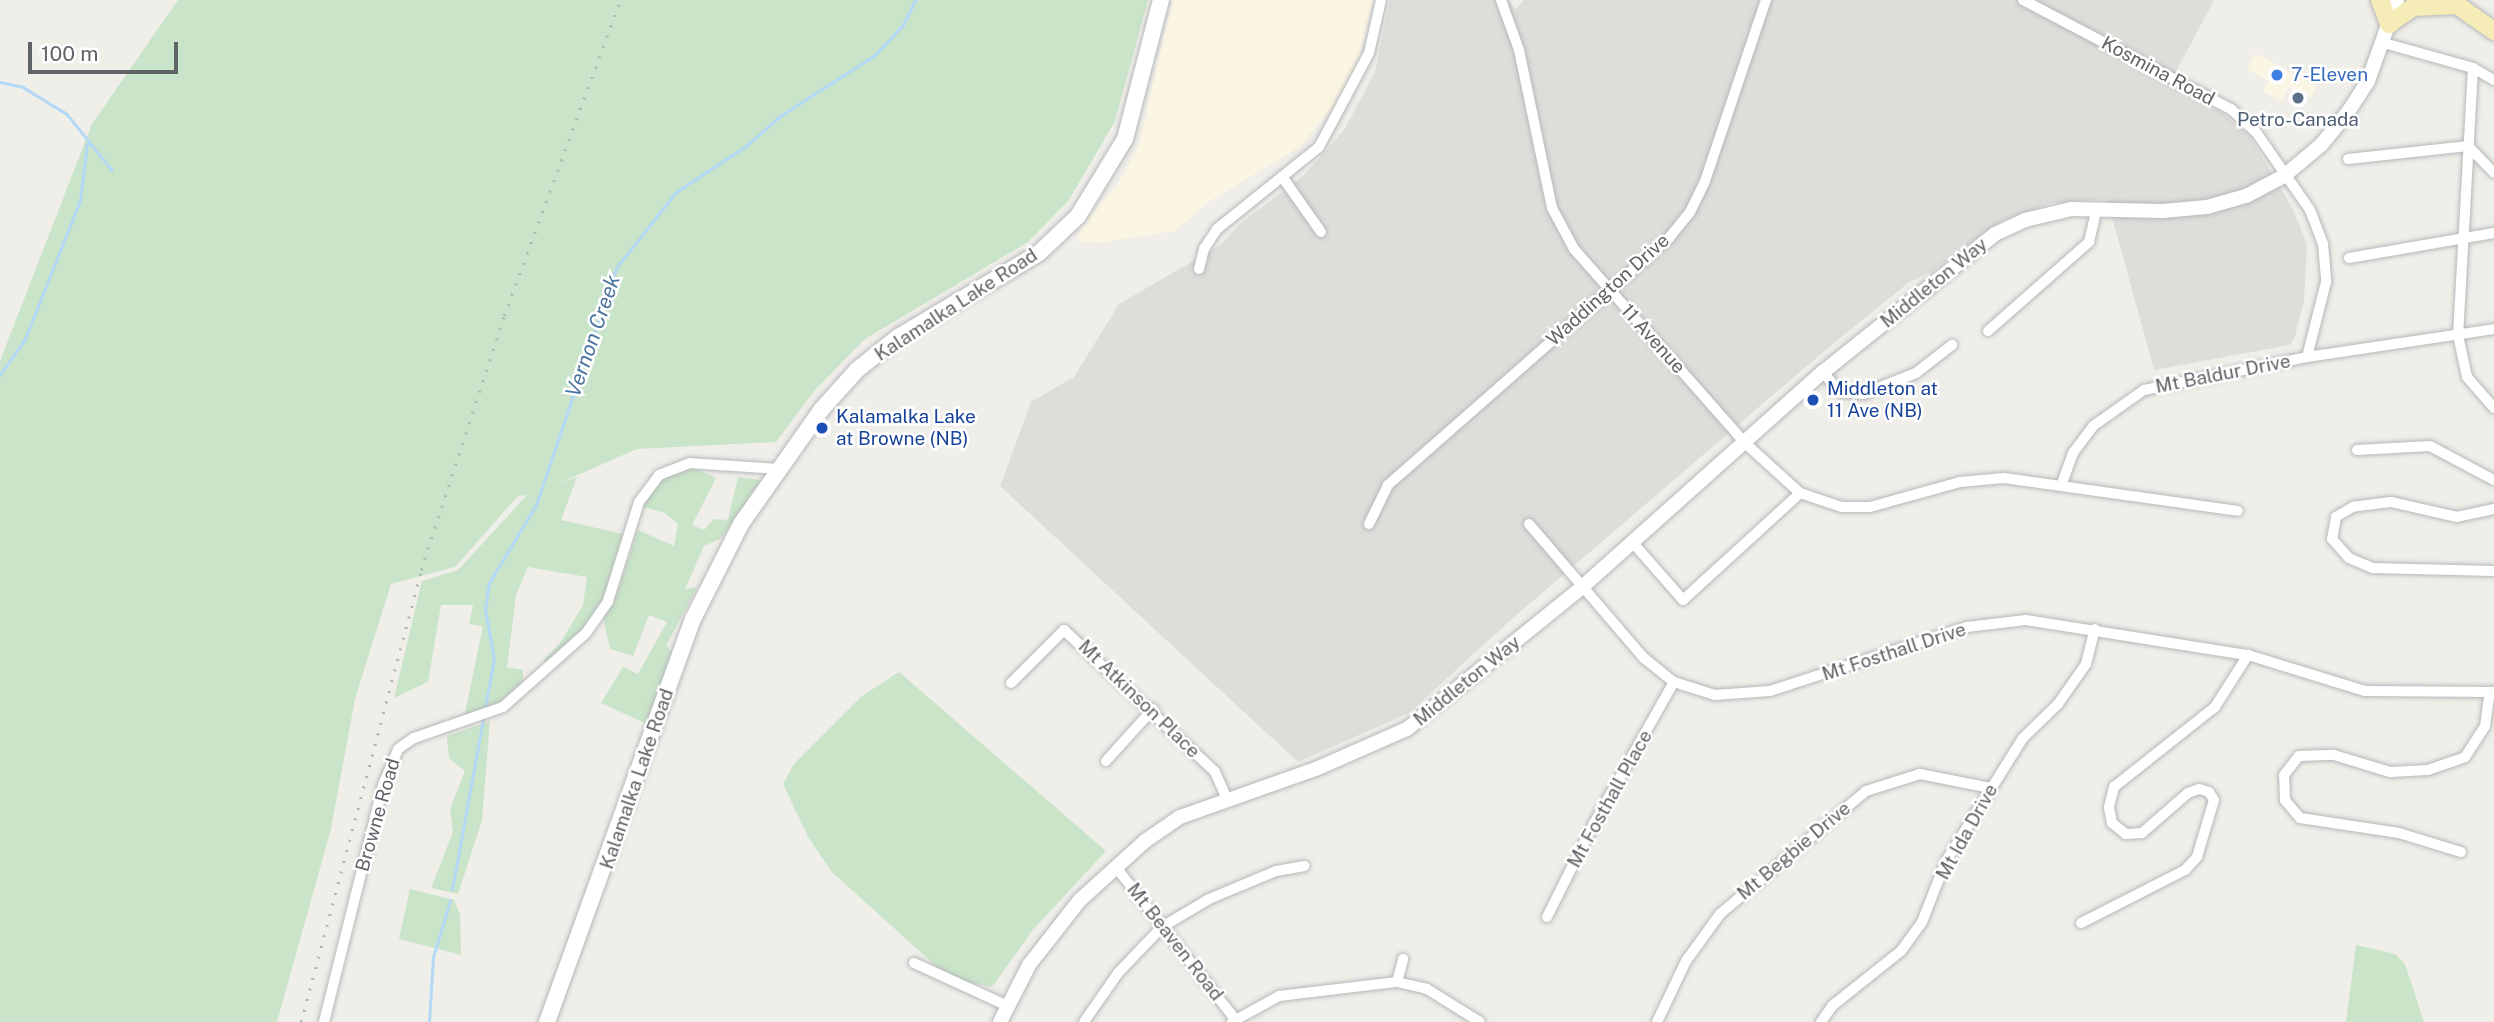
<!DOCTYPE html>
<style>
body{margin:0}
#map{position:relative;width:2494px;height:1022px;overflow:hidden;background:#f0eee9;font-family:"Public Sans",sans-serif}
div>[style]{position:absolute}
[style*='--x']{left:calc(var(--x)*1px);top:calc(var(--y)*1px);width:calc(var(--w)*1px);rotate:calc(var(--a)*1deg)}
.commercial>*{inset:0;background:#fbf5e3}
.industrial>*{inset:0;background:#dfddda}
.green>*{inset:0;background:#c9e4c8}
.stream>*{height:2.5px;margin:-1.25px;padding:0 1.25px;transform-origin:1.25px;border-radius:1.25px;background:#b3d9f6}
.roads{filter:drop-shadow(0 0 2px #b5b8bb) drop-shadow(0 0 2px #b5b8bb)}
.minor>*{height:10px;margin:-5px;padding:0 5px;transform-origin:5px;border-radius:5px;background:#fff}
.tertiary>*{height:14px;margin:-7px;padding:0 7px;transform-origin:7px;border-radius:7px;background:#fff}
.secondary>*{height:16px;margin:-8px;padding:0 8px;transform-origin:8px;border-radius:8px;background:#fff}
.primary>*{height:18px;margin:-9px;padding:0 9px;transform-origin:9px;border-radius:9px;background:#f6ecb7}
.rail>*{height:2.5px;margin-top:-1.25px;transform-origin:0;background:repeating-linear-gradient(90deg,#b4b5b5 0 2px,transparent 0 11px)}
.dots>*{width:19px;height:19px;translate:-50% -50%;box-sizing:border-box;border:4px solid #fff;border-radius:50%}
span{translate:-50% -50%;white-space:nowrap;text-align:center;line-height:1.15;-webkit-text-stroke:5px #fff;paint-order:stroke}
.street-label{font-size:19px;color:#606367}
.shop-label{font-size:19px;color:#366cbe}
.left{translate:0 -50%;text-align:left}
.service-label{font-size:19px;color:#4e5e75}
.transit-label{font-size:19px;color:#164399}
.water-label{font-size:21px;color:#4c749f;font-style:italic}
.scale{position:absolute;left:28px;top:42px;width:150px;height:32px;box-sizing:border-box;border:4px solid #606367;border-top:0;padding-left:9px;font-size:21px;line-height:24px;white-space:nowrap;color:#606367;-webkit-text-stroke:5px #fff;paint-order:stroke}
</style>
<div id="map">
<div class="commercial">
<i style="clip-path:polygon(1172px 0,1373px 0,1358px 63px,1334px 107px,1298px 148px,1210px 201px,1175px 231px,1098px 243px,1077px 241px,1082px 226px,1119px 182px,1139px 145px)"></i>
<i style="clip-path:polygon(2255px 53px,2317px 86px,2311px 98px,2289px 87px,2281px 101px,2263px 92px,2268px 81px,2247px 69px)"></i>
</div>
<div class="industrial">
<i style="clip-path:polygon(1390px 0,1509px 0,1515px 10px,1524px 0,2214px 0,2169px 85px,2224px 114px,2250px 136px,2294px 211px,2307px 245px,2304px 300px,2295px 336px,2290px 345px,2154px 370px,2107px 199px,2051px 203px,2001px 221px,1931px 272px,1908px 283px,1828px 348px,1514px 617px,1409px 713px,1298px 762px,1000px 486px,1031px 402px,1074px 377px,1119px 304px,1219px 246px,1241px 223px,1303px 176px,1344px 130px,1375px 72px)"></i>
</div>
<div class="green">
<i style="clip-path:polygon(178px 0,1148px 0,1115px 121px,1069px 200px,1028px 242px,865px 339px,815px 390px,776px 442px,637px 449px,557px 484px,577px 477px,561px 520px,623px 534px,603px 598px,583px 631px,547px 666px,544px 660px,561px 642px,583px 605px,587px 577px,528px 567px,516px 595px,507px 667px,523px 670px,523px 683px,498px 705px,464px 718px,483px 626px,469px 624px,473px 605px,441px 605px,428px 682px,394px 698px,422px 581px,458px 570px,527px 495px,518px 496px,455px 567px,391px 584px,355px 699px,331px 829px,277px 1022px,0 1022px,0 361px,92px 124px)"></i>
<i style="clip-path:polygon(693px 467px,716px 478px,692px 525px,704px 530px,714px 519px,728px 520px,738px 477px,761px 480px,722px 538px,704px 546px,685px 589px,697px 587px,666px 646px,672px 652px,649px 725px,601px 703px,623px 667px,638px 674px,667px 622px,649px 615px,633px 656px,610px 649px,603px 617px,616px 597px,638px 530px,674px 546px,678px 524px,665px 513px,641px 506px,662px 479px)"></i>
<i style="clip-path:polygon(899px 672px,1106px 851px,1032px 931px,992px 987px,963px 981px,936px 966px,832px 872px,808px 837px,783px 784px,794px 764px,862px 696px)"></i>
<i style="clip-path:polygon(490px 721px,482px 820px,458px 894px,431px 888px,453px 832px,450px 809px,465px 771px,449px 758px,447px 736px)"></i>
<i style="clip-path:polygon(410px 889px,454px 900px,460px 914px,461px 955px,399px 939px)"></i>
<i style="clip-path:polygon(2356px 945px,2395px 954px,2405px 964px,2424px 1022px,2346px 1022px)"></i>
</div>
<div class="stream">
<i style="--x:0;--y:82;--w:24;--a:12"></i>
<i style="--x:23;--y:87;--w:52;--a:31.5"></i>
<i style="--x:67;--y:114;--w:72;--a:51.2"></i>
<i style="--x:0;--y:375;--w:44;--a:-55.2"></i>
<i style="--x:25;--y:339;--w:149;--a:-68.3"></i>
<i style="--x:80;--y:201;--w:57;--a:-83"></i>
<i style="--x:485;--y:707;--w:49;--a:-79.4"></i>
<i style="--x:494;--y:659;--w:50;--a:-100.4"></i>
<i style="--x:485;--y:610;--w:27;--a:-82"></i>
<i style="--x:489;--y:583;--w:91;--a:-58.9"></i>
<i style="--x:536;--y:505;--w:250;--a:-71.3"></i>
<i style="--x:616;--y:268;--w:97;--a:-51.7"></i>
<i style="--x:676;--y:192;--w:84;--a:-33.3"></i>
<i style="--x:746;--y:146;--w:45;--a:-41.4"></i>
<i style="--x:780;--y:116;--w:112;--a:-32.6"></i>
<i style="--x:874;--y:56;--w:42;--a:-46.9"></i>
<i style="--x:903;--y:25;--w:28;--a:-64"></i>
<i style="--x:452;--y:890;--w:174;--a:-79.7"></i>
<i style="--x:429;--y:1022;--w:65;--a:-86.5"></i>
<i style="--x:433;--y:957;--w:59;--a:-73.1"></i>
</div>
<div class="roads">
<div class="minor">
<i style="--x:1501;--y:0;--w:53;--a:70.2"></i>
<i style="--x:1519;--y:50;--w:161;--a:78.2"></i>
<i style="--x:1552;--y:208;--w:47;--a:61.8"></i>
<i style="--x:1574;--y:249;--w:259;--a:48.6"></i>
<i style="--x:1745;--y:443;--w:74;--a:42.3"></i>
<i style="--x:1800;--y:493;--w:44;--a:18.4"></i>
<i style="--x:1842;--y:507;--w:28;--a:0"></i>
<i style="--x:1870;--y:507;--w:93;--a:-15.5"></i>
<i style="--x:1960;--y:482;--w:44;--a:-5.2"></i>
<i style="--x:2004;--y:478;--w:236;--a:8"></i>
<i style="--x:2023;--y:0;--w:235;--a:27.7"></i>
<i style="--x:2231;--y:109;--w:34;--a:43"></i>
<i style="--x:2256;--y:132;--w:95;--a:55.3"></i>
<i style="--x:2310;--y:210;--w:36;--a:69"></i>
<i style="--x:2323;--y:244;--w:38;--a:85"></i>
<i style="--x:2326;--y:282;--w:77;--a:104.2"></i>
<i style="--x:2384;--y:43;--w:92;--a:15.7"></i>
<i style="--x:2473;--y:68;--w:24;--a:30"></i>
<i style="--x:2473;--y:68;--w:267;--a:93.2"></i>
<i style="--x:2458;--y:335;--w:43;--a:77.9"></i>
<i style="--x:2467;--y:377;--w:41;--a:48.9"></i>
<i style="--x:2348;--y:159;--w:121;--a:-6.2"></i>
<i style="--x:2468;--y:146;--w:37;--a:46"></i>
<i style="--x:1283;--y:178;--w:66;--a:54.9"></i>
<i style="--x:2349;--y:258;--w:147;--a:-9.8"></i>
<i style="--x:1199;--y:269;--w:21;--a:-76"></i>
<i style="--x:1204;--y:249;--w:24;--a:-57"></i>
<i style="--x:1217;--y:229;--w:131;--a:-38.8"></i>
<i style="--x:1319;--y:147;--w:106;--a:-62"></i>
<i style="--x:1369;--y:53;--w:54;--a:-77.2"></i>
<i style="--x:1988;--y:331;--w:135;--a:-41.4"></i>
<i style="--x:2089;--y:242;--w:35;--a:-77"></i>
<i style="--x:1823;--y:372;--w:26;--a:51"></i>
<i style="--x:1839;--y:392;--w:24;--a:5"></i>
<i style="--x:1863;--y:394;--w:57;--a:-21.6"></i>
<i style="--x:1916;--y:373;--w:46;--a:-37.9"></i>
<i style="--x:2357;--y:450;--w:73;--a:-3.1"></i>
<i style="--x:2430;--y:446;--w:72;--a:28"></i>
<i style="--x:2061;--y:486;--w:35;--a:-70"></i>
<i style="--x:2073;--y:453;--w:34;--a:-53"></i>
<i style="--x:2093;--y:426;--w:62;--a:-35.2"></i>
<i style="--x:2144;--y:390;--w:166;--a:-11.4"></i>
<i style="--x:2307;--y:357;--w:189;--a:-8.5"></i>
<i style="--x:2494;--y:509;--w:38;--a:168"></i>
<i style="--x:2457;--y:517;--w:68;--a:-167.2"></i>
<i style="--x:2391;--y:502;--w:38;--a:173"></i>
<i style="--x:2353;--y:507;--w:20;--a:150"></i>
<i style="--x:2336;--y:517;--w:22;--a:100"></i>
<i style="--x:2332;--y:539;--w:25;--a:48"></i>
<i style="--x:2349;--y:558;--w:26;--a:23"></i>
<i style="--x:2373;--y:568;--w:121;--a:1.4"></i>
<i style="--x:1369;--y:524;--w:43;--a:-64"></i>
<i style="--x:1388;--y:485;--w:374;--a:-41.3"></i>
<i style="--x:1669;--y:238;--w:33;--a:-51"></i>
<i style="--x:1690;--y:212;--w:34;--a:-64"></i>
<i style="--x:1705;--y:181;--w:191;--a:-71.4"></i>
<i style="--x:1529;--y:524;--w:177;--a:49.4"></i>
<i style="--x:1644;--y:658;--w:38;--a:39"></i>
<i style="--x:1674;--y:682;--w:43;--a:17.6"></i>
<i style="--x:1715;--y:695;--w:55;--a:-4.2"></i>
<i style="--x:1770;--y:691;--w:207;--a:-18"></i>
<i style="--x:1967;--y:627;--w:59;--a:-6.8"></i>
<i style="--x:2026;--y:620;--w:225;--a:9"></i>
<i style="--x:2248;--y:655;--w:122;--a:17.1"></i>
<i style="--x:2365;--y:691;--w:129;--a:0.4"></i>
<i style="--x:1633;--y:543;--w:76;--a:48.7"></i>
<i style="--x:1683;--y:600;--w:159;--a:-42.4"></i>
<i style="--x:1011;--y:683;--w:75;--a:-45"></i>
<i style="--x:1064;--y:630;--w:207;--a:43.2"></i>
<i style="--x:1215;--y:772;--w:30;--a:66"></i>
<i style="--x:1106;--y:761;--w:70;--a:-47.9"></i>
<i style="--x:2461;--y:852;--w:65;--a:-163"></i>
<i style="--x:2399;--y:833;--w:100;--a:-171.4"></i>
<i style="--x:2300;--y:818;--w:23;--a:-130"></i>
<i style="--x:2285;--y:800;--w:25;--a:-92"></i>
<i style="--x:2284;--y:775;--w:24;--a:-52"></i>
<i style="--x:2299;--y:756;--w:35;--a:-2"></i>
<i style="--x:2334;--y:755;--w:59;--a:16.9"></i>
<i style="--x:2390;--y:772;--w:38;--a:-3"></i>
<i style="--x:2428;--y:770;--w:39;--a:-19"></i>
<i style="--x:2465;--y:757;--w:37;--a:-57"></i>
<i style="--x:2485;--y:726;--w:34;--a:-82"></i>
<i style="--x:1115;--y:866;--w:194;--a:51.9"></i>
<i style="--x:1547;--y:917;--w:103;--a:-63.4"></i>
<i style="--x:1593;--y:825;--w:164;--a:-60.5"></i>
<i style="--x:2081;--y:923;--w:117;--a:-27"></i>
<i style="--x:2185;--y:870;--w:18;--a:-47"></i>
<i style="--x:2197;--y:857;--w:59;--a:-73.4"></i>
<i style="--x:2214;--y:800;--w:9;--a:-122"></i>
<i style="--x:2209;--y:792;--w:10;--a:-163"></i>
<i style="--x:2199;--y:789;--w:12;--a:160"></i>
<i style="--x:2188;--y:793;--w:61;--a:139"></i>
<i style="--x:2142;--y:833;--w:16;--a:176"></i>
<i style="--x:2126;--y:834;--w:18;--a:-142"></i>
<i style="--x:2112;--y:823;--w:16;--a:-101"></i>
<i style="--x:2109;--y:807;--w:21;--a:-76"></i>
<i style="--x:2114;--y:787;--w:129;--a:-38.4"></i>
<i style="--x:2215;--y:707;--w:62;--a:-57.6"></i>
<i style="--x:914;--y:963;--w:103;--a:24.6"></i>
<i style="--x:1397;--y:982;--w:24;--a:-75"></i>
<i style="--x:324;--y:1022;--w:244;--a:-76"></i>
<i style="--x:383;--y:785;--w:39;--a:-67"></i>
<i style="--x:398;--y:749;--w:19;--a:-35"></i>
<i style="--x:414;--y:738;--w:94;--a:-19.2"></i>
<i style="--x:503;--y:707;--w:111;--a:-41.7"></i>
<i style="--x:586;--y:633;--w:39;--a:-55"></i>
<i style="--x:608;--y:601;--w:104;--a:-72.6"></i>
<i style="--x:639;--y:502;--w:34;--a:-53"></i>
<i style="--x:659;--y:475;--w:33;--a:-21"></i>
<i style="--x:690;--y:463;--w:88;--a:3.9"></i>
<i style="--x:1084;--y:1022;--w:60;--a:-55.2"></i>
<i style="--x:1118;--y:973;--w:64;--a:-46.3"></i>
<i style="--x:1162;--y:927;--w:55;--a:-30.8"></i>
<i style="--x:1209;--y:899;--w:73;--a:-22.7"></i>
<i style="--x:1276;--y:871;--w:29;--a:-10"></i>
<i style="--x:1232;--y:1022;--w:54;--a:-29"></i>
<i style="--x:1279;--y:996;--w:119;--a:-6.8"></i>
<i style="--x:1397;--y:982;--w:31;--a:13"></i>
<i style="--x:1427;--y:989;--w:62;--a:31.9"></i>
<i style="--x:1657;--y:1022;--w:68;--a:-64.6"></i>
<i style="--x:1686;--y:961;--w:58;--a:-54.1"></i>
<i style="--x:1720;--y:914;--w:191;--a:-40.1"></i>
<i style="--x:1866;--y:791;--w:57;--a:-17.5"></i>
<i style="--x:1920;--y:774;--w:72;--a:11.2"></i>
<i style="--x:1821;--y:1022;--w:19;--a:-55"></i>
<i style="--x:1832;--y:1006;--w:88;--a:-38.6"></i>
<i style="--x:1901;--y:951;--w:36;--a:-54"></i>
<i style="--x:1922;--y:922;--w:66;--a:-68.5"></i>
<i style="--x:1946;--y:861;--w:145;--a:-58"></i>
<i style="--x:2023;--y:738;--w:49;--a:-44.2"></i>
<i style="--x:2058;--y:704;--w:49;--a:-55"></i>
<i style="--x:2086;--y:664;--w:36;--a:-76"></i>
</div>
<div class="tertiary">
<i style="--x:1000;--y:1022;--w:64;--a:-63"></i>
<i style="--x:1029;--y:965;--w:83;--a:-51.9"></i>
<i style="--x:1080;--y:900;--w:88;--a:-42.2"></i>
<i style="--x:1145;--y:841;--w:42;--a:-34.4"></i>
<i style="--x:1180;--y:817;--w:146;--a:-19.5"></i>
<i style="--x:1318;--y:768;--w:97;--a:-23.7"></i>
<i style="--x:1407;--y:729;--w:224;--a:-39"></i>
<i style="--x:1581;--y:588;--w:324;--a:-41.8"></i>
<i style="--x:1823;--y:372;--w:221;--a:-38.7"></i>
<i style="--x:1995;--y:234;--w:33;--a:-25"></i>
<i style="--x:2025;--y:220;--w:47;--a:-13.4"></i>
<i style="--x:2071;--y:209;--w:92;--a:1.2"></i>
<i style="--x:2163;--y:211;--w:44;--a:-5.2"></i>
<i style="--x:2207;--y:207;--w:41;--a:-15.8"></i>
<i style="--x:2246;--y:196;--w:43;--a:-27.8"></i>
<i style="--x:2284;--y:176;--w:48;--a:-40"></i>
<i style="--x:2321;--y:145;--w:43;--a:-50.7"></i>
<i style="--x:2348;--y:112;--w:37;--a:-57"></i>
<i style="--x:2368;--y:81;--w:86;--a:-70.3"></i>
</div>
<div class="secondary">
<i style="--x:547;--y:1022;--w:429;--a:-70.1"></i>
<i style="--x:693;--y:619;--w:106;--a:-63.2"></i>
<i style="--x:741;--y:524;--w:139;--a:-54.9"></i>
<i style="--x:821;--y:410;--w:54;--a:-48"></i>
<i style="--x:857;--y:370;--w:53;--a:-38.8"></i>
<i style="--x:898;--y:337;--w:164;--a:-30.8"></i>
<i style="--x:1039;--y:253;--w:54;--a:-43.5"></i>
<i style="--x:1078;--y:216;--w:90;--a:-58.6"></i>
<i style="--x:1125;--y:139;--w:144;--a:-75.5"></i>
</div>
<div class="primary">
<i style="--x:2380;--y:0;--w:26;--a:69"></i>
<i style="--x:2389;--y:24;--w:29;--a:-35"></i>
<i style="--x:2413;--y:7;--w:45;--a:-2.5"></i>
<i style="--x:2450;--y:0;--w:54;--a:35.2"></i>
</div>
</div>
<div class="rail">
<i style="--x:301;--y:1022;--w:468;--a:-75.1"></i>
<i style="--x:421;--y:570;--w:267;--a:-71.9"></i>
<i style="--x:504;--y:316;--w:337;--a:-69.8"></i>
</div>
<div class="dots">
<i style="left:2277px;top:75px;background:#3f7fe0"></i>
<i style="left:2298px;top:98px;background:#5c6f8a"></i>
<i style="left:1813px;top:400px;background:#1a4fb4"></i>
<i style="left:822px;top:428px;background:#1a4fb4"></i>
</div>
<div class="street-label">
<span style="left:2158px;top:71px;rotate:28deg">Kosmina Road</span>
<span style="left:1934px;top:283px;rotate:-39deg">Middleton Way</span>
<span style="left:1608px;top:290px;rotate:-42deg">Waddington Drive</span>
<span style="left:956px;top:305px;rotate:-33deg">Kalamalka Lake Road</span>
<span style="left:1653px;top:339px;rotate:48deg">11 Avenue</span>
<span style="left:2223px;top:374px;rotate:-11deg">Mt Baldur Drive</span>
<span style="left:1894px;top:652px;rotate:-18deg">Mt Fosthall Drive</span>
<span style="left:1467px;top:681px;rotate:-39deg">Middleton Way</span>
<span style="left:1139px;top:699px;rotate:44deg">Mt Atkinson Place</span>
<span style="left:637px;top:779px;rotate:-71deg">Kalamalka Lake Road</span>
<span style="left:1610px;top:799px;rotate:-61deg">Mt Fosthall Place</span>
<span style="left:378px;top:815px;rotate:-74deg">Browne Road</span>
<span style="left:1967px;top:832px;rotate:-61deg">Mt Ida Drive</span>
<span style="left:1794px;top:851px;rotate:-40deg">Mt Begbie Drive</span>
<span style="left:1175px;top:942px;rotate:52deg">Mt Beaven Road</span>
</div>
<div class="shop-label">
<span class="left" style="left:2291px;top:75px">7-Eleven</span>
</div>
<div class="service-label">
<span style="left:2298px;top:120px">Petro-Canada</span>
</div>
<div class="transit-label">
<span class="left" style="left:1827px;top:400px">Middleton at<br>11 Ave (NB)</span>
<span class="left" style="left:836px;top:428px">Kalamalka Lake<br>at Browne (NB)</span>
</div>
<div class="water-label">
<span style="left:593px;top:336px;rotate:-71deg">Vernon Creek</span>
</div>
<div class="scale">100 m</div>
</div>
